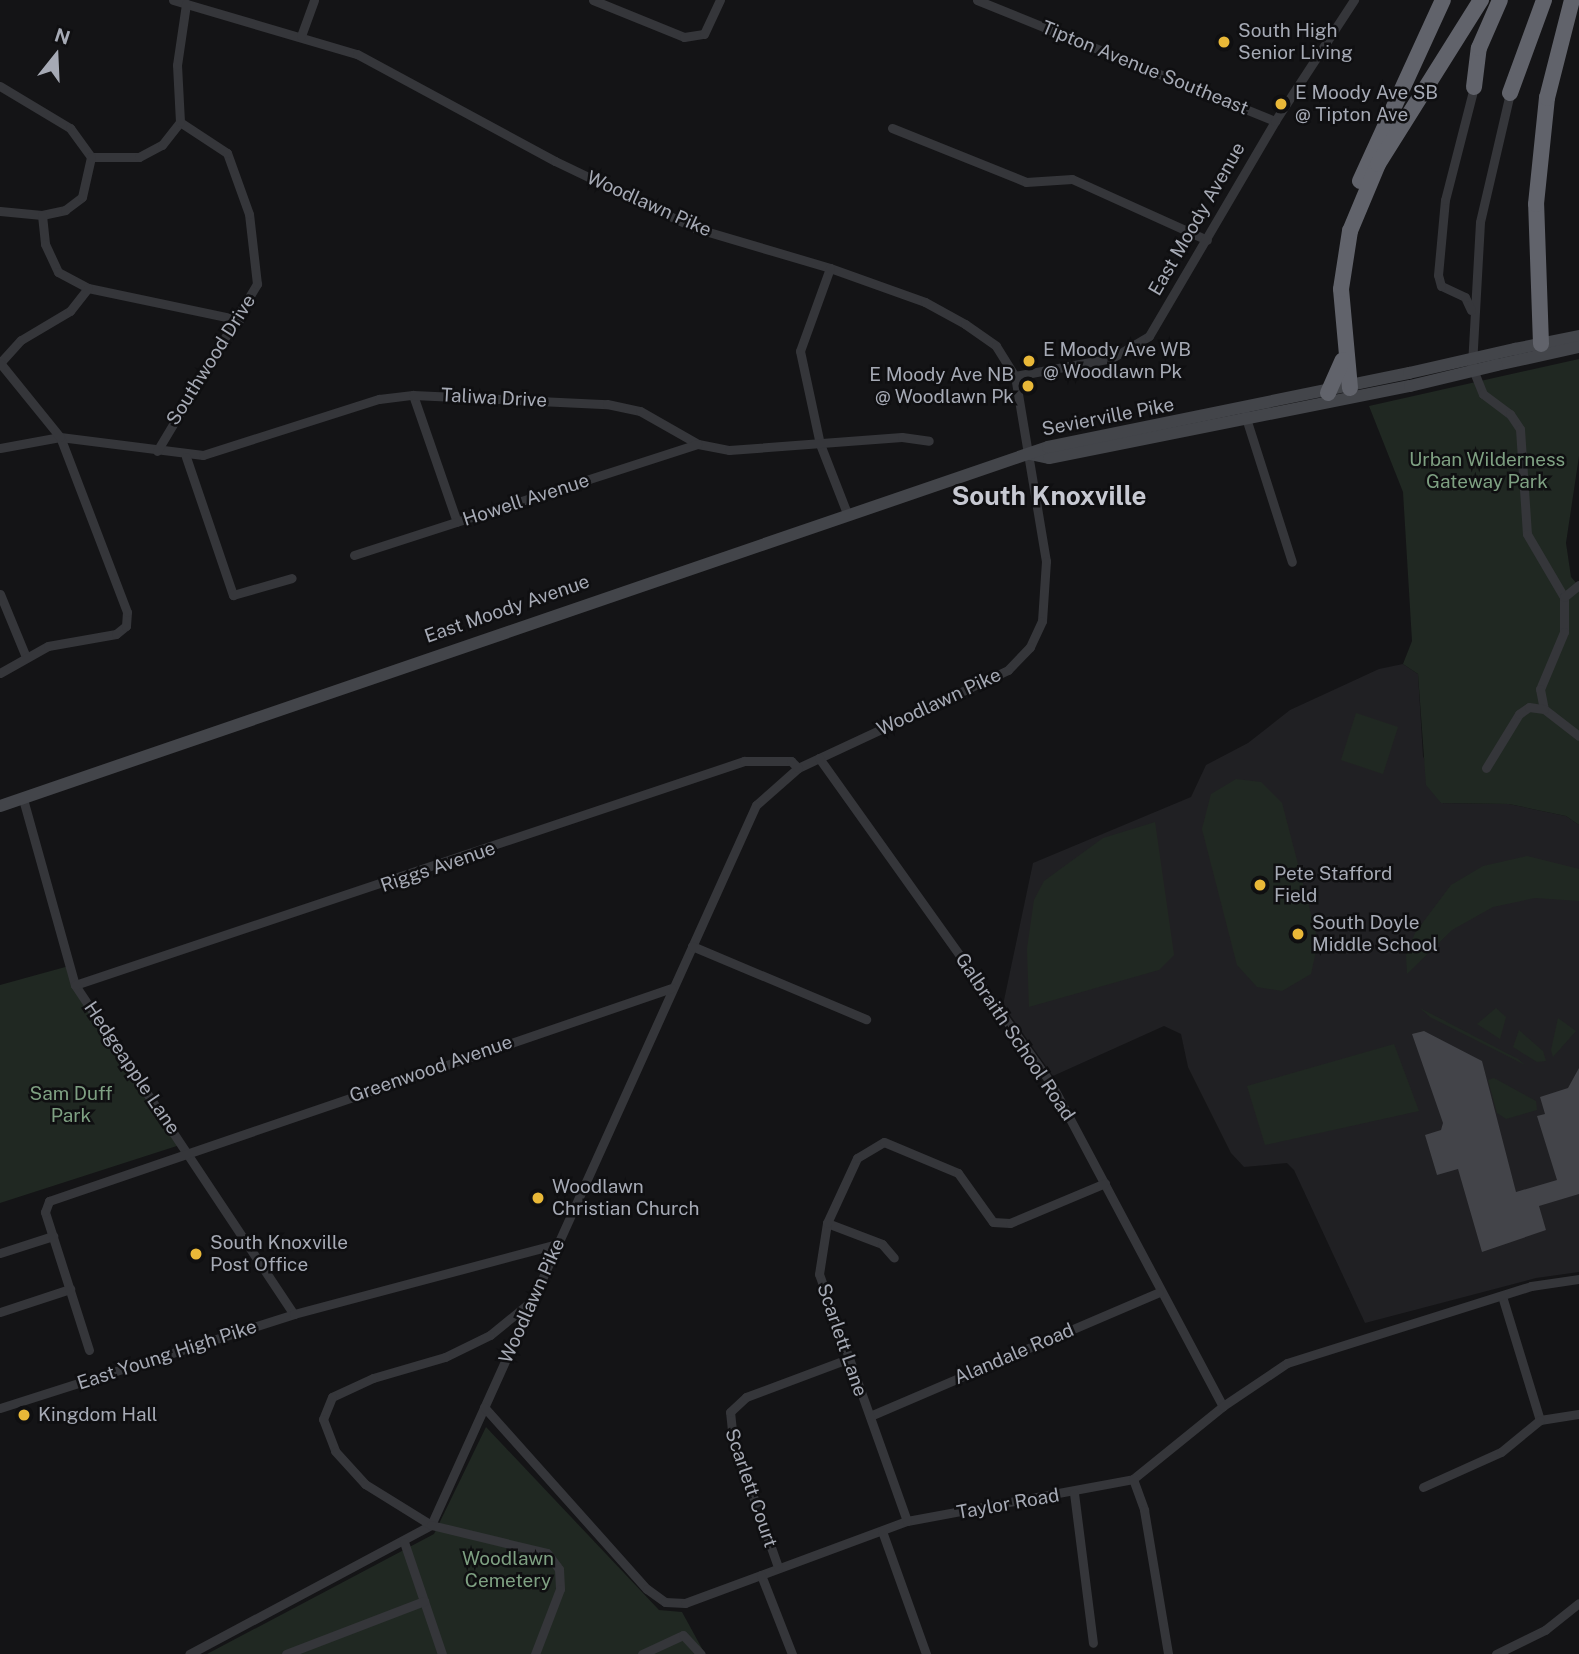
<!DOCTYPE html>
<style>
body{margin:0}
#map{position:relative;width:1579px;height:1654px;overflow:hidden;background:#141416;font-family:"Public Sans",sans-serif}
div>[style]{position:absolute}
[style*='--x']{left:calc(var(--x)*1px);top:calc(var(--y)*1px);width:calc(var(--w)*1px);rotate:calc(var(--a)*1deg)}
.built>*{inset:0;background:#202023}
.green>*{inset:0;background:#202822}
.building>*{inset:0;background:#434449}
.street>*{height:9px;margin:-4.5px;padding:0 4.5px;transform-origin:4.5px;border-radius:4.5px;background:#35363a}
.secondary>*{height:12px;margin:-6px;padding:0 6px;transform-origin:6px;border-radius:6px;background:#43454a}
.highway>*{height:16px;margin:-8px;padding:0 8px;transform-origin:8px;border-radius:8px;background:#61636b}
.secondary-bridge>*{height:12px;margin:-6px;padding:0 6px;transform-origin:6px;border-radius:6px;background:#43454a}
.dots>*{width:19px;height:19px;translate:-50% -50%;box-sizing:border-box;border:4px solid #0f0f11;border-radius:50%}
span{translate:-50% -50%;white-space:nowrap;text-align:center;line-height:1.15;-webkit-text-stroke:5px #0f0f11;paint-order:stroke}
.poi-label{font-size:19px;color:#a6aab5}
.left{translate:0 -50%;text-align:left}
.right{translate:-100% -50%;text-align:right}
.street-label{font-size:19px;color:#a6aab5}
.park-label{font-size:19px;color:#7ea082}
.district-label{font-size:26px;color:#c7c9d2;font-weight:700}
.north{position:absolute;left:21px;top:21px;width:70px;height:70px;-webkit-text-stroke:5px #0f0f11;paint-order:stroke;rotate:18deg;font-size:19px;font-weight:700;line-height:28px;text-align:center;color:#a6aab5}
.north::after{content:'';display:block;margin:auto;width:24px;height:32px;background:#a6aab5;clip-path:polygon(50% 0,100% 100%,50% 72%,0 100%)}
</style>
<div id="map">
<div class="built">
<i style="clip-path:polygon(1403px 664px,1418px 674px,1423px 756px,1441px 803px,1509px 804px,1566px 816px,1579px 825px,1579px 1272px,1536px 1278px,1365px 1323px,1294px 1170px,1287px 1163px,1244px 1167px,1231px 1153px,1188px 1067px,1181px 1034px,1164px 1026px,1053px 1076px,1003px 1005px,1033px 863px,1191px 797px,1206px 765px,1248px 743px,1290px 710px,1379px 669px)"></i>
</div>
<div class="green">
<i style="clip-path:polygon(1579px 359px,1579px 456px,1566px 543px,1571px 577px,1579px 586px,1579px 825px,1566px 816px,1509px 804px,1441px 803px,1426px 785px,1418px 674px,1403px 664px,1412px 641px,1403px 492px,1369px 406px)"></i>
<i style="clip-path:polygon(1356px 713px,1398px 727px,1383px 774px,1341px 760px)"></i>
<i style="clip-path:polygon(1236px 779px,1261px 782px,1282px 803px,1318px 941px,1311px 974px,1282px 991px,1257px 987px,1237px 965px,1202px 829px,1211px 794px)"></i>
<i style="clip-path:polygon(1155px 822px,1174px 955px,1159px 970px,1029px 1007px,1027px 949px,1034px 900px,1044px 881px,1103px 838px)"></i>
<i style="clip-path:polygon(1527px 856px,1579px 869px,1579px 901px,1535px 898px,1493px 907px,1452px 930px,1407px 974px,1406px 955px,1415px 933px,1451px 885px,1483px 866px)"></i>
<i style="clip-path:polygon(69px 966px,75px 985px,183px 1144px,0 1203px,0 985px)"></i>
<i style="clip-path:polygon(1420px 1008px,1518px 1059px,1525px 1065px,1430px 1017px)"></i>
<i style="clip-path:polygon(1496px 1008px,1506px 1017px,1500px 1039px,1477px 1024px)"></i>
<i style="clip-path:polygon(1558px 1018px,1576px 1031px,1553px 1057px,1551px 1050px)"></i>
<i style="clip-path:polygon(1519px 1030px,1543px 1051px,1546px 1061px,1537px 1062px,1513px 1047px)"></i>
<i style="clip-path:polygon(1394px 1044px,1419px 1111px,1265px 1145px,1247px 1086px)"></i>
<i style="clip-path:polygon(1494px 1078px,1536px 1101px,1537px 1110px,1506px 1119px,1497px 1113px,1488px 1080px)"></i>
<i style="clip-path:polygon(486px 1427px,659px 1610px,682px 1612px,705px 1654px,207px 1654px,434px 1534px)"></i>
</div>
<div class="building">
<i style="clip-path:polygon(1424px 1031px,1482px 1061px,1516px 1192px,1557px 1180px,1537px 1116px,1545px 1114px,1540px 1097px,1568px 1088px,1579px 1068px,1579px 1194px,1539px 1206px,1546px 1230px,1482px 1252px,1458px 1169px,1437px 1175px,1425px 1135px,1441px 1130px,1443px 1123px,1412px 1034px)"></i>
</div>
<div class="street">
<i style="--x:173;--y:0;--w:192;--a:16.4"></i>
<i style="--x:357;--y:54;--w:225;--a:28.4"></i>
<i style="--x:555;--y:161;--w:155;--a:25.6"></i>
<i style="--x:695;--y:228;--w:141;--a:16.5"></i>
<i style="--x:830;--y:268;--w:101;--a:19.7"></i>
<i style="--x:925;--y:302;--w:46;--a:28.8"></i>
<i style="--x:965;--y:324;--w:38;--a:35"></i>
<i style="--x:996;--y:346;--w:36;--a:58"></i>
<i style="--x:1015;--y:376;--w:188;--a:80.5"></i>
<i style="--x:1046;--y:561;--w:60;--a:93.8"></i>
<i style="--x:1042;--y:621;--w:29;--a:115"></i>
<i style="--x:1030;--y:647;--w:32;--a:134"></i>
<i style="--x:1008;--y:670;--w:232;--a:155"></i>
<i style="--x:798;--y:768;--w:56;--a:138.6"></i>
<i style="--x:756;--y:805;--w:790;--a:114.29"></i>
<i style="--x:431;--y:1525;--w:274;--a:151.9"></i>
<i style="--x:593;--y:0;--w:98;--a:22.1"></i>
<i style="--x:684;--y:37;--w:20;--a:-9"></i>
<i style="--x:704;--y:34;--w:38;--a:-65"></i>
<i style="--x:977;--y:0;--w:322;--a:22.1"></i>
<i style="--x:301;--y:36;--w:38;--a:-70"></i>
<i style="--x:0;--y:86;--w:82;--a:31"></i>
<i style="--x:70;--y:128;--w:36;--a:54"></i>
<i style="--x:91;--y:157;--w:48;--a:0"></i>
<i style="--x:139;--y:157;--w:26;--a:-28"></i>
<i style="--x:162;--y:145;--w:29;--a:-52"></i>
<i style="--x:1510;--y:93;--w:132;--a:103.1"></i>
<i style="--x:1480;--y:222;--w:145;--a:93.2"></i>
<i style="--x:1472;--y:367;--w:29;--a:68"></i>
<i style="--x:1483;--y:394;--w:34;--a:37"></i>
<i style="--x:1510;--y:414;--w:18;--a:56"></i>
<i style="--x:1520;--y:429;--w:105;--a:86.2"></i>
<i style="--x:1527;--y:534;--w:73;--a:59.6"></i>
<i style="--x:1564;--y:597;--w:35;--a:90"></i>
<i style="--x:1564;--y:632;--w:62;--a:112.8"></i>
<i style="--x:1540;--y:689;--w:20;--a:79"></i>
<i style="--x:1544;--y:709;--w:44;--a:37.6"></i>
<i style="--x:892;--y:128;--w:144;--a:21.9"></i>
<i style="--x:1026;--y:182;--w:46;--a:-3.7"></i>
<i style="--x:1072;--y:179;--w:148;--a:24.3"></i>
<i style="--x:0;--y:211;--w:42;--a:5.4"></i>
<i style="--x:42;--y:215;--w:24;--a:-12"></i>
<i style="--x:65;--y:210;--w:21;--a:-37"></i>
<i style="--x:82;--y:197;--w:41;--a:-77.3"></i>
<i style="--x:42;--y:215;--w:29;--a:84"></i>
<i style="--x:45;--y:244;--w:31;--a:65"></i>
<i style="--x:58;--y:272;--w:34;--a:28"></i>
<i style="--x:88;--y:288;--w:155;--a:11.9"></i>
<i style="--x:830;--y:268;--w:88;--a:109.9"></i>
<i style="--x:800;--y:351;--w:95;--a:77.9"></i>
<i style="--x:820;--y:444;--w:77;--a:68.7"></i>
<i style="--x:1471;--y:310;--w:14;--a:-115"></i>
<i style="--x:1465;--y:297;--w:26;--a:-155"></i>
<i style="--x:1441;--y:286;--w:11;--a:-105"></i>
<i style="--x:1438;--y:275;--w:75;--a:-84.7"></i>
<i style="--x:1445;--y:200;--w:117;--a:-75.6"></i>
<i style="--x:0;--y:363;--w:31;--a:-48"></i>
<i style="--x:21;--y:340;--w:57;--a:-30.6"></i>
<i style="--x:70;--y:311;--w:29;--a:-52"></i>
<i style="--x:1015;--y:376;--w:99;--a:-10.5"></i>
<i style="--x:1112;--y:358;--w:43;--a:-30.7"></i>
<i style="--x:1149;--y:336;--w:249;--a:-59.6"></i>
<i style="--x:1275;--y:121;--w:145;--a:-56.9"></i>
<i style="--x:413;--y:395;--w:134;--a:70.9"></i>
<i style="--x:1245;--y:415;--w:154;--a:72.3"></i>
<i style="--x:0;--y:448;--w:61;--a:-10.4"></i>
<i style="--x:60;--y:437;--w:144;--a:7.2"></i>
<i style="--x:203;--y:455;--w:185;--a:-17.7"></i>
<i style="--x:379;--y:399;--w:34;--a:-7"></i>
<i style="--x:413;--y:395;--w:194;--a:2.7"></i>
<i style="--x:607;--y:404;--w:34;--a:12"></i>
<i style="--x:640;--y:411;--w:67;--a:29.6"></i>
<i style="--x:698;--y:444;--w:32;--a:11"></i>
<i style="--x:729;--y:450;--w:173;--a:-4.3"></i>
<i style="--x:902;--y:437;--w:27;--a:8"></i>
<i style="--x:157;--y:451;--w:195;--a:-59.1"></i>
<i style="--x:257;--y:284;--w:70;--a:-96.5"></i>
<i style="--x:249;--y:214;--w:65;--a:-109.8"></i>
<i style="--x:227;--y:153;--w:56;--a:-146.6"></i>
<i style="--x:180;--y:122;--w:57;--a:-93"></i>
<i style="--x:177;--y:65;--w:62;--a:-81.6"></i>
<i style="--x:186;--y:457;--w:146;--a:71.2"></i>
<i style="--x:233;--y:595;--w:61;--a:-16.1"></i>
<i style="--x:354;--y:555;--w:361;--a:-17.9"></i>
<i style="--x:0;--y:594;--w:68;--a:67.6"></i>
<i style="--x:1564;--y:597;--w:19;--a:-39"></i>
<i style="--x:0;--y:673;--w:55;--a:-29.4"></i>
<i style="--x:48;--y:646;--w:69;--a:-10"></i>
<i style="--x:116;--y:634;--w:13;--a:-39"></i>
<i style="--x:126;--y:626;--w:14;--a:-86"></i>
<i style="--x:127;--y:612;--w:187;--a:-110.9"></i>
<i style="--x:60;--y:437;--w:95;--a:-129"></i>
<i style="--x:819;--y:758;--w:402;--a:54.5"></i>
<i style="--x:1052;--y:1085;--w:364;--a:62"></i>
<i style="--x:1486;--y:768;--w:63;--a:-58.6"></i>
<i style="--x:1519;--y:714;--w:12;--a:-35"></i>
<i style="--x:1529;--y:707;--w:15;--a:8"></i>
<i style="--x:23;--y:799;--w:193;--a:74.4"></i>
<i style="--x:75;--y:985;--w:395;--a:56.4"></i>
<i style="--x:692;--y:946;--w:189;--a:22.8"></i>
<i style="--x:75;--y:985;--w:706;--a:-18.51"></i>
<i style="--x:744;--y:761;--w:47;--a:0"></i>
<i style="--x:791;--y:761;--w:10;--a:45"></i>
<i style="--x:827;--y:1223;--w:59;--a:20.9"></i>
<i style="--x:882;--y:1244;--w:18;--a:49"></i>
<i style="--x:0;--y:1253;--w:56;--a:-17.8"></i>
<i style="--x:1502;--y:1296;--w:130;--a:73"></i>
<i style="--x:528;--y:1304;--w:49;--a:140.8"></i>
<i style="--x:490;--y:1335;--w:50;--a:153.9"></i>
<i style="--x:445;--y:1357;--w:75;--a:163.7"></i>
<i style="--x:373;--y:1378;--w:45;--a:155.1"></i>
<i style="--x:332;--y:1397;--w:24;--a:112"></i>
<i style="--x:323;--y:1419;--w:34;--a:69"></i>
<i style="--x:335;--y:1451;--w:45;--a:47.7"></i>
<i style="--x:365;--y:1484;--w:78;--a:31.8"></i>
<i style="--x:431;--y:1525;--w:119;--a:13.6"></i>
<i style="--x:547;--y:1553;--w:20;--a:53"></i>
<i style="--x:559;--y:1569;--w:20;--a:87"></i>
<i style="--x:560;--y:1589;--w:70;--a:111"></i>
<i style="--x:0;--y:1312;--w:74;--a:-18.2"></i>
<i style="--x:89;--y:1350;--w:145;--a:-107.7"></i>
<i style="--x:45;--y:1212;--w:12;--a:-70"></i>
<i style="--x:49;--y:1201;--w:658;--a:-18.88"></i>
<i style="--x:484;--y:1407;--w:244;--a:48.2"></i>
<i style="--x:647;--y:1589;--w:22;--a:36"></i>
<i style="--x:665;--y:1602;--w:20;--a:3"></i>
<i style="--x:685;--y:1603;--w:237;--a:-20.3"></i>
<i style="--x:907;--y:1521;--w:230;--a:-10.5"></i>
<i style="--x:1133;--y:1479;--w:116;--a:-39"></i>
<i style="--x:1223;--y:1406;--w:77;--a:-33.9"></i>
<i style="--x:1287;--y:1363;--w:256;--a:-17.5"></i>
<i style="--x:1531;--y:1286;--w:49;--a:-8.3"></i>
<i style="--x:0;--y:1408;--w:309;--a:-17.7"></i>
<i style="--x:294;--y:1314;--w:272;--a:-14.9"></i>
<i style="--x:870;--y:1416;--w:314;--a:-23.2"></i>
<i style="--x:1540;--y:1420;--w:39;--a:-9"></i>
<i style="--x:1133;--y:1479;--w:33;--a:70"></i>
<i style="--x:1144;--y:1510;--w:146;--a:80.5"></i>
<i style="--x:1423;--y:1487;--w:85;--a:-24.2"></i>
<i style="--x:1501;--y:1452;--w:50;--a:-39.4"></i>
<i style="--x:1074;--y:1493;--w:151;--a:82.8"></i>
<i style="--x:907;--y:1521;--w:262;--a:-109.6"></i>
<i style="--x:819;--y:1274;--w:52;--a:-81.1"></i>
<i style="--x:827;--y:1223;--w:72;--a:-65.2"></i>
<i style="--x:857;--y:1158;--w:31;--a:-31"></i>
<i style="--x:884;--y:1142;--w:80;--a:22.7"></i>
<i style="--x:958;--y:1173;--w:60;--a:54.5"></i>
<i style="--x:993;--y:1222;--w:17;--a:3"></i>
<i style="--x:1010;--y:1223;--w:103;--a:-22.8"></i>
<i style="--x:882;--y:1531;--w:131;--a:70.3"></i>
<i style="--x:404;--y:1542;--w:118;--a:71.3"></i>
<i style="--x:778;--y:1567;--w:135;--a:-109.5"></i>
<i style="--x:733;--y:1440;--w:28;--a:-96"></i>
<i style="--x:730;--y:1412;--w:22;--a:-43"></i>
<i style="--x:746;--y:1397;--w:106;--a:-20.5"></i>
<i style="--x:761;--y:1575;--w:85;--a:68.6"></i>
<i style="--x:286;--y:1654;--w:148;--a:-21"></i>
<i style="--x:642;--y:1654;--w:45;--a:-24.9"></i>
<i style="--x:683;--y:1635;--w:26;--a:47"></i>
<i style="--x:1496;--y:1654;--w:55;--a:-26.1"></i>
<i style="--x:1545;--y:1630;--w:43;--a:-38.5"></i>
</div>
<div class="secondary">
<i style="--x:1515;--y:349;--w:65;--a:-11.5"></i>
<i style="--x:1497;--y:365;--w:84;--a:-12.4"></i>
<i style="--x:1030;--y:454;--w:19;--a:12"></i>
<i style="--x:1049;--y:458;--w:368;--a:-11.3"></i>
<i style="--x:0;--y:806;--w:1108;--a:-18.91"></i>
<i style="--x:1048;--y:447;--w:369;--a:-11.6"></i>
</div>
<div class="highway">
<i style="--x:1474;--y:87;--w:39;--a:-83"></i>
<i style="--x:1479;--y:48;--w:52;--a:-66.4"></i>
<i style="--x:1510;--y:93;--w:99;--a:-69.9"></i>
<i style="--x:1360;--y:181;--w:199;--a:-65.4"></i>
<i style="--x:1541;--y:344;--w:140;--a:-92"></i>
<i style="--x:1536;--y:204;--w:107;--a:-84.1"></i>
<i style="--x:1547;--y:98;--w:101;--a:-75.7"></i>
<i style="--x:1350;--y:388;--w:99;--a:-95.2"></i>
<i style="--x:1341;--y:289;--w:59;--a:-81.2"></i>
<i style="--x:1350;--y:231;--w:73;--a:-67.3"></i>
<i style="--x:1378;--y:164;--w:194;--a:-57.9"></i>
<i style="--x:1328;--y:393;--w:36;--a:-66"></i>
</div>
<div class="secondary-bridge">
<i style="--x:1409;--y:373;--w:109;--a:-12.8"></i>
<i style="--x:1410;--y:386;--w:89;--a:-13.6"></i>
</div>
<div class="dots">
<i style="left:1224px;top:42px;background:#e9b838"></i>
<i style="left:1281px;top:104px;background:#e9b838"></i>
<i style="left:1029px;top:361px;background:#e9b838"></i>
<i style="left:1028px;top:386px;background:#e9b838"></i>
<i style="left:1260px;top:885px;background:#e9b838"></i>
<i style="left:1298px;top:934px;background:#e9b838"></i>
<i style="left:538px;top:1198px;background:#e9b838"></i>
<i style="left:196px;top:1254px;background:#e9b838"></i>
<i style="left:24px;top:1415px;background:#e9b838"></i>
</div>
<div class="poi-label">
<span class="left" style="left:1238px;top:42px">South High<br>Senior Living</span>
<span class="left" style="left:1295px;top:104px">E Moody Ave SB<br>@ Tipton Ave</span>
<span class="left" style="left:1043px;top:361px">E Moody Ave WB<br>@ Woodlawn Pk</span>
<span class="right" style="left:1014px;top:386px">E Moody Ave NB<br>@ Woodlawn Pk</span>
<span class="left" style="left:1274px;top:885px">Pete Stafford<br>Field</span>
<span class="left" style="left:1312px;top:934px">South Doyle<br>Middle School</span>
<span class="left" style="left:552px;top:1198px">Woodlawn<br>Christian Church</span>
<span class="left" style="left:210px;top:1254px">South Knoxville<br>Post Office</span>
<span class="left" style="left:38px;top:1415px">Kingdom Hall</span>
</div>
<div class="street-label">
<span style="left:1145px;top:68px;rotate:22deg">Tipton Avenue Southeast</span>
<span style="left:649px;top:204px;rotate:24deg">Woodlawn Pike</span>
<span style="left:1197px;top:219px;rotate:-60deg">East Moody Avenue</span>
<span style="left:211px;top:360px;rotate:-58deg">Southwood Drive</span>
<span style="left:494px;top:398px;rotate:3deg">Taliwa Drive</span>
<span style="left:1108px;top:417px;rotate:-11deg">Sevierville Pike</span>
<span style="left:526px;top:500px;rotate:-18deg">Howell Avenue</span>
<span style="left:507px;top:609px;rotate:-19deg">East Moody Avenue</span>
<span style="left:939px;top:702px;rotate:-25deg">Woodlawn Pike</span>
<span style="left:438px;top:867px;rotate:-19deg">Riggs Avenue</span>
<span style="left:1015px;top:1037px;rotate:56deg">Galbraith School Road</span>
<span style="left:132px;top:1068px;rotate:56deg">Hedgeapple Lane</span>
<span style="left:431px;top:1069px;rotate:-19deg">Greenwood Avenue</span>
<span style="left:532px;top:1301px;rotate:-66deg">Woodlawn Pike</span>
<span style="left:842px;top:1340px;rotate:71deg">Scarlett Lane</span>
<span style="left:1014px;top:1354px;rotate:-23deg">Alandale Road</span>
<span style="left:167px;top:1355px;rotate:-18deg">East Young High Pike</span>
<span style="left:751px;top:1488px;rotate:71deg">Scarlett Court</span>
<span style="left:1008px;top:1504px;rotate:-10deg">Taylor Road</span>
</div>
<div class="park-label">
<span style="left:1487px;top:471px">Urban Wilderness<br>Gateway Park</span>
<span style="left:71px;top:1105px">Sam Duff<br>Park</span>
<span style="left:508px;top:1570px">Woodlawn<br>Cemetery</span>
</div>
<div class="district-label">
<span style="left:1049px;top:496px">South Knoxville</span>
</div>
<div class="north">N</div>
</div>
